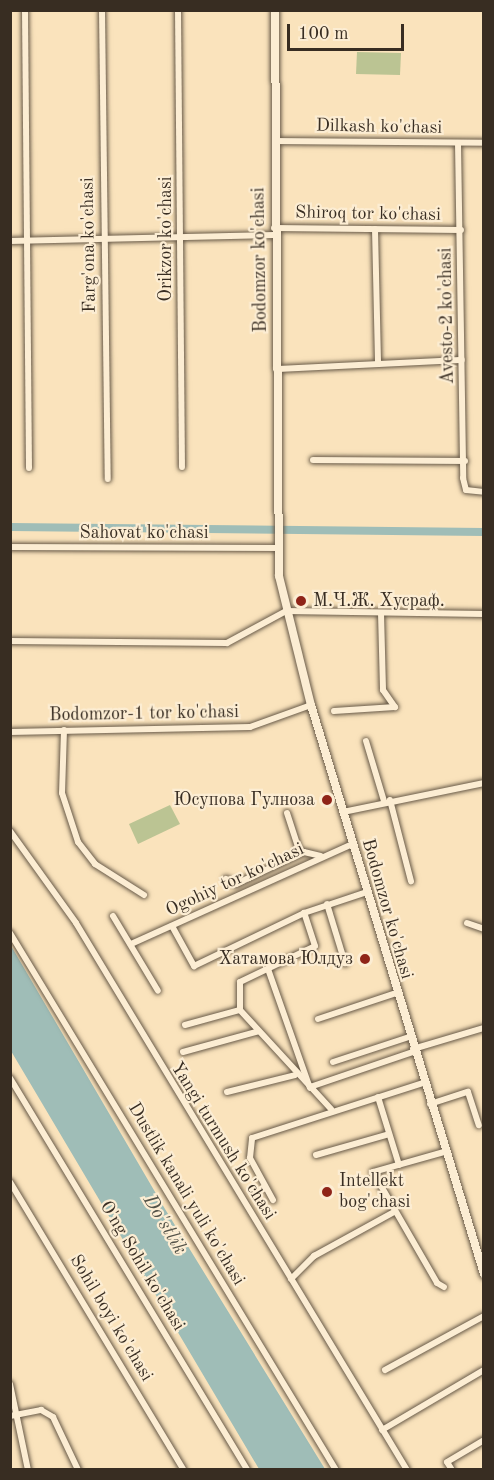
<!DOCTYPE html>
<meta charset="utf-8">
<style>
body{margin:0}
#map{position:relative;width:494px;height:1480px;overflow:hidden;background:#fae3bc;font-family:"Old Standard TT",serif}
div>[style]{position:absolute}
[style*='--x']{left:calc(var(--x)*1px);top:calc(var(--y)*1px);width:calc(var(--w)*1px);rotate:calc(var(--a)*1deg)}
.green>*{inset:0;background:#bbc493}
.water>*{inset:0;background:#9fbdb7}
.canal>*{height:8px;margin:-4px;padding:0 4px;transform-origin:4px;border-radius:4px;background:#9fbdb7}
.roads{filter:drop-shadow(0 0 2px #685a48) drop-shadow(0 0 2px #685a48)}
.minor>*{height:6px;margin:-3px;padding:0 3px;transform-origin:3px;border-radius:3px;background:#fcedd3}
.tertiary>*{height:8px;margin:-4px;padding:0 4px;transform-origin:4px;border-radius:4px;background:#fcedd3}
.dots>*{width:16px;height:16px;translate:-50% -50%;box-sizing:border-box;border:3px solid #fcedd3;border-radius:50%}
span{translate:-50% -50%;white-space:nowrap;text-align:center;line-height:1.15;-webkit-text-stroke:4.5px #fcedd3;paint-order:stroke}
.street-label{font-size:18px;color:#382d22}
.poi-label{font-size:18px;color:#382d22}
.left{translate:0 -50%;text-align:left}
.right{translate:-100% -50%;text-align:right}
.water-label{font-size:20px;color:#525147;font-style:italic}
.frame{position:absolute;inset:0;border:12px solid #382d22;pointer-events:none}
.scale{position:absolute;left:287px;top:24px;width:117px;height:27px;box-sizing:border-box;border:3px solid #382d22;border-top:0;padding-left:8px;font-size:18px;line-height:21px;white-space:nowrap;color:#382d22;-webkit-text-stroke:4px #fcedd3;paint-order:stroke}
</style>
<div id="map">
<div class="green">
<i style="clip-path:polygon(357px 52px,401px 53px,400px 75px,356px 74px)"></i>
<i style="clip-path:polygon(170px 805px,180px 824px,138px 844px,129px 824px)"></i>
</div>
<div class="water">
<i style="clip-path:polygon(10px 944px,165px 1209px,325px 1469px,259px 1469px,11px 1051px)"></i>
</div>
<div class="canal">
<i style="--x:10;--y:527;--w:474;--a:0.6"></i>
</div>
<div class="roads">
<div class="minor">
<i style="--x:25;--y:10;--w:458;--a:89.5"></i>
<i style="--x:102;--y:10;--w:469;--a:89.3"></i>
<i style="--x:178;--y:10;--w:457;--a:89.5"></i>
<i style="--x:275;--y:141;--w:209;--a:0.5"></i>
<i style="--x:458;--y:143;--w:335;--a:89.1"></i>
<i style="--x:463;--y:478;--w:12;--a:76"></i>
<i style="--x:466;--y:490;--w:18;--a:6"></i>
<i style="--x:274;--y:228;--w:187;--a:0.6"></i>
<i style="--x:375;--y:229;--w:135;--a:88.7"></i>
<i style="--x:10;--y:241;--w:264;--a:-1.3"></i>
<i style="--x:276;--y:369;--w:186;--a:-2.8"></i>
<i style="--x:313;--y:460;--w:152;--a:0.4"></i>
<i style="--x:10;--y:547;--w:268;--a:0.2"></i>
<i style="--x:381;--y:613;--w:77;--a:88.5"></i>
<i style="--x:383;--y:690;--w:21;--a:55"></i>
<i style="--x:10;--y:641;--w:217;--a:0.5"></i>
<i style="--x:227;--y:643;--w:67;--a:-28.5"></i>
<i style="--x:286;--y:611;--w:198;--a:0.9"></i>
<i style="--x:334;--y:711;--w:61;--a:-3.8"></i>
<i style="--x:64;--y:730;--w:63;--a:91.8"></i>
<i style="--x:62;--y:793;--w:52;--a:71.9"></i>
<i style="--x:78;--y:842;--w:28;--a:52"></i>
<i style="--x:95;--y:864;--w:58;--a:32.3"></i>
<i style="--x:10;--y:732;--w:240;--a:-1.2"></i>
<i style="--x:250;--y:727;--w:65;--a:-19.8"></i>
<i style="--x:366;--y:741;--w:63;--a:73.3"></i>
<i style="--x:390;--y:800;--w:84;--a:75.5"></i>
<i style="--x:343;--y:812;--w:144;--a:-11.6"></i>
<i style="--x:287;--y:813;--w:42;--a:72"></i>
<i style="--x:10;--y:831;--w:113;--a:54.3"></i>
<i style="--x:76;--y:923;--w:639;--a:58.82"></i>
<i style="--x:226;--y:879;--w:11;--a:27"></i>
<i style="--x:236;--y:884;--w:75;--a:-25.2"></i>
<i style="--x:304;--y:852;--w:17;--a:13"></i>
<i style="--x:327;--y:904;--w:62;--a:73"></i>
<i style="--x:113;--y:916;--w:87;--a:59"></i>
<i style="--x:467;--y:923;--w:18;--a:19"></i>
<i style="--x:172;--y:926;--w:46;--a:61.2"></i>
<i style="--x:194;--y:966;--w:122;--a:-25.7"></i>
<i style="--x:10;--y:933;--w:628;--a:58.74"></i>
<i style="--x:131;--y:944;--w:243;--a:-24.3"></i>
<i style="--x:268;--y:969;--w:126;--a:70.6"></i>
<i style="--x:318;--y:1019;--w:82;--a:-18.4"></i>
<i style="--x:185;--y:1025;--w:57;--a:-15.3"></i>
<i style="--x:413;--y:1049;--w:74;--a:-16.5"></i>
<i style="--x:183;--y:1052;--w:76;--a:-15.3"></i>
<i style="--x:333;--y:1062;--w:80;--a:-18.2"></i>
<i style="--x:10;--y:1078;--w:458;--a:58.8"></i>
<i style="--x:310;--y:1087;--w:109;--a:-18.8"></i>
<i style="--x:227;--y:1092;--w:70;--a:-14"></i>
<i style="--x:378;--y:1097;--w:71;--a:72.8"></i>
<i style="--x:430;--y:1104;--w:40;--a:-18"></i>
<i style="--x:468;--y:1092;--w:35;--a:72"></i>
<i style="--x:331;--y:1109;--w:134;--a:-132.6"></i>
<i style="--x:240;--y:1010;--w:28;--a:-90"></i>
<i style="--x:240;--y:982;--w:83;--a:-25.6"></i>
<i style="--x:315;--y:946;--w:35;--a:-108"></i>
<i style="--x:304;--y:913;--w:66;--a:-18.4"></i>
<i style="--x:444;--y:1152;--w:74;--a:164.3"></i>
<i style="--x:373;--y:1172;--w:128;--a:60"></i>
<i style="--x:437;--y:1283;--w:8;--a:30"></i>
<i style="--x:316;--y:1155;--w:76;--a:-16"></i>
<i style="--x:10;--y:1182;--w:336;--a:58.9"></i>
<i style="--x:273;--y:1200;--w:48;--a:-118.7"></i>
<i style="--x:250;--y:1158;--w:20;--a:-84"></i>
<i style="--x:252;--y:1138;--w:180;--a:-17.8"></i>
<i style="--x:291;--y:1279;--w:33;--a:-45"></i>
<i style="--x:314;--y:1256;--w:91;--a:-28.8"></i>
<i style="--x:385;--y:1370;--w:113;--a:-28.6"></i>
<i style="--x:10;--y:1384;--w:88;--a:78.2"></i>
<i style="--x:10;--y:1416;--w:32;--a:-11"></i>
<i style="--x:41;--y:1410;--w:14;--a:30"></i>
<i style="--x:53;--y:1417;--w:59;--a:64.7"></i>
<i style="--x:382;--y:1430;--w:118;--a:-30.5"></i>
<i style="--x:452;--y:1470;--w:9;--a:-122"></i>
<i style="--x:447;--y:1462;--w:43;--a:-30.7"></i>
</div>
<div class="tertiary">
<i style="--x:275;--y:10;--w:566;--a:89.6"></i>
<i style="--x:279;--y:576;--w:133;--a:76.1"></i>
<i style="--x:311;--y:705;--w:595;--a:73.09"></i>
</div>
</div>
<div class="dots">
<i style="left:301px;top:601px;background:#8f2418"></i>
<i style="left:327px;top:800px;background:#8f2418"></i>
<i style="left:365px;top:959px;background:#8f2418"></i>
<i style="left:327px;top:1192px;background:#8f2418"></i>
</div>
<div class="street-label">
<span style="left:379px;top:127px;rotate:1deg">Dilkash ko'chasi</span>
<span style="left:368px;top:214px;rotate:1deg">Shiroq tor ko'chasi</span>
<span style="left:166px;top:239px;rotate:-90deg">Orikzor ko'chasi</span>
<span style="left:89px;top:245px;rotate:-91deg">Farg'ona ko'chasi</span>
<span style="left:260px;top:260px;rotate:-91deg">Bodomzor ko'chasi</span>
<span style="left:447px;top:316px;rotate:-91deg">Avesto-2 ko'chasi</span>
<span style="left:144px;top:533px">Sahovat ko'chasi</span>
<span style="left:144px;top:714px;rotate:-1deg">Bodomzor-1 tor ko'chasi</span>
<span style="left:235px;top:880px;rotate:-25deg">Ogohiy tor ko'chasi</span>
<span style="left:387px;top:909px;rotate:74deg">Bodomzor ko'chasi</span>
<span style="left:223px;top:1141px;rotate:58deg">Yangi turmush ko'chasi</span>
<span style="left:186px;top:1194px;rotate:59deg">Dustlik kanali yuli ko'chasi</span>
<span style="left:142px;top:1266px;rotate:59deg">O'ng Sohil ko'chasi</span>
<span style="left:111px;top:1318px;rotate:59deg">Sohil boyi ko'chasi</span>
</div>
<div class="poi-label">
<span class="left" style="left:313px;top:601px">М.Ч.Ж. Хусраф.</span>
<span class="right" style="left:315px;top:800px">Юсупова Гулноза</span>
<span class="right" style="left:353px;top:959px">Хатамова Юлдуз</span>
<span class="left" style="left:339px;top:1192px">Intellekt<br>bog'chasi</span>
</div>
<div class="water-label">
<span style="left:164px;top:1225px;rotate:59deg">Do'stlik</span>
</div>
<div class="frame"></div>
<div class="scale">100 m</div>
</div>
